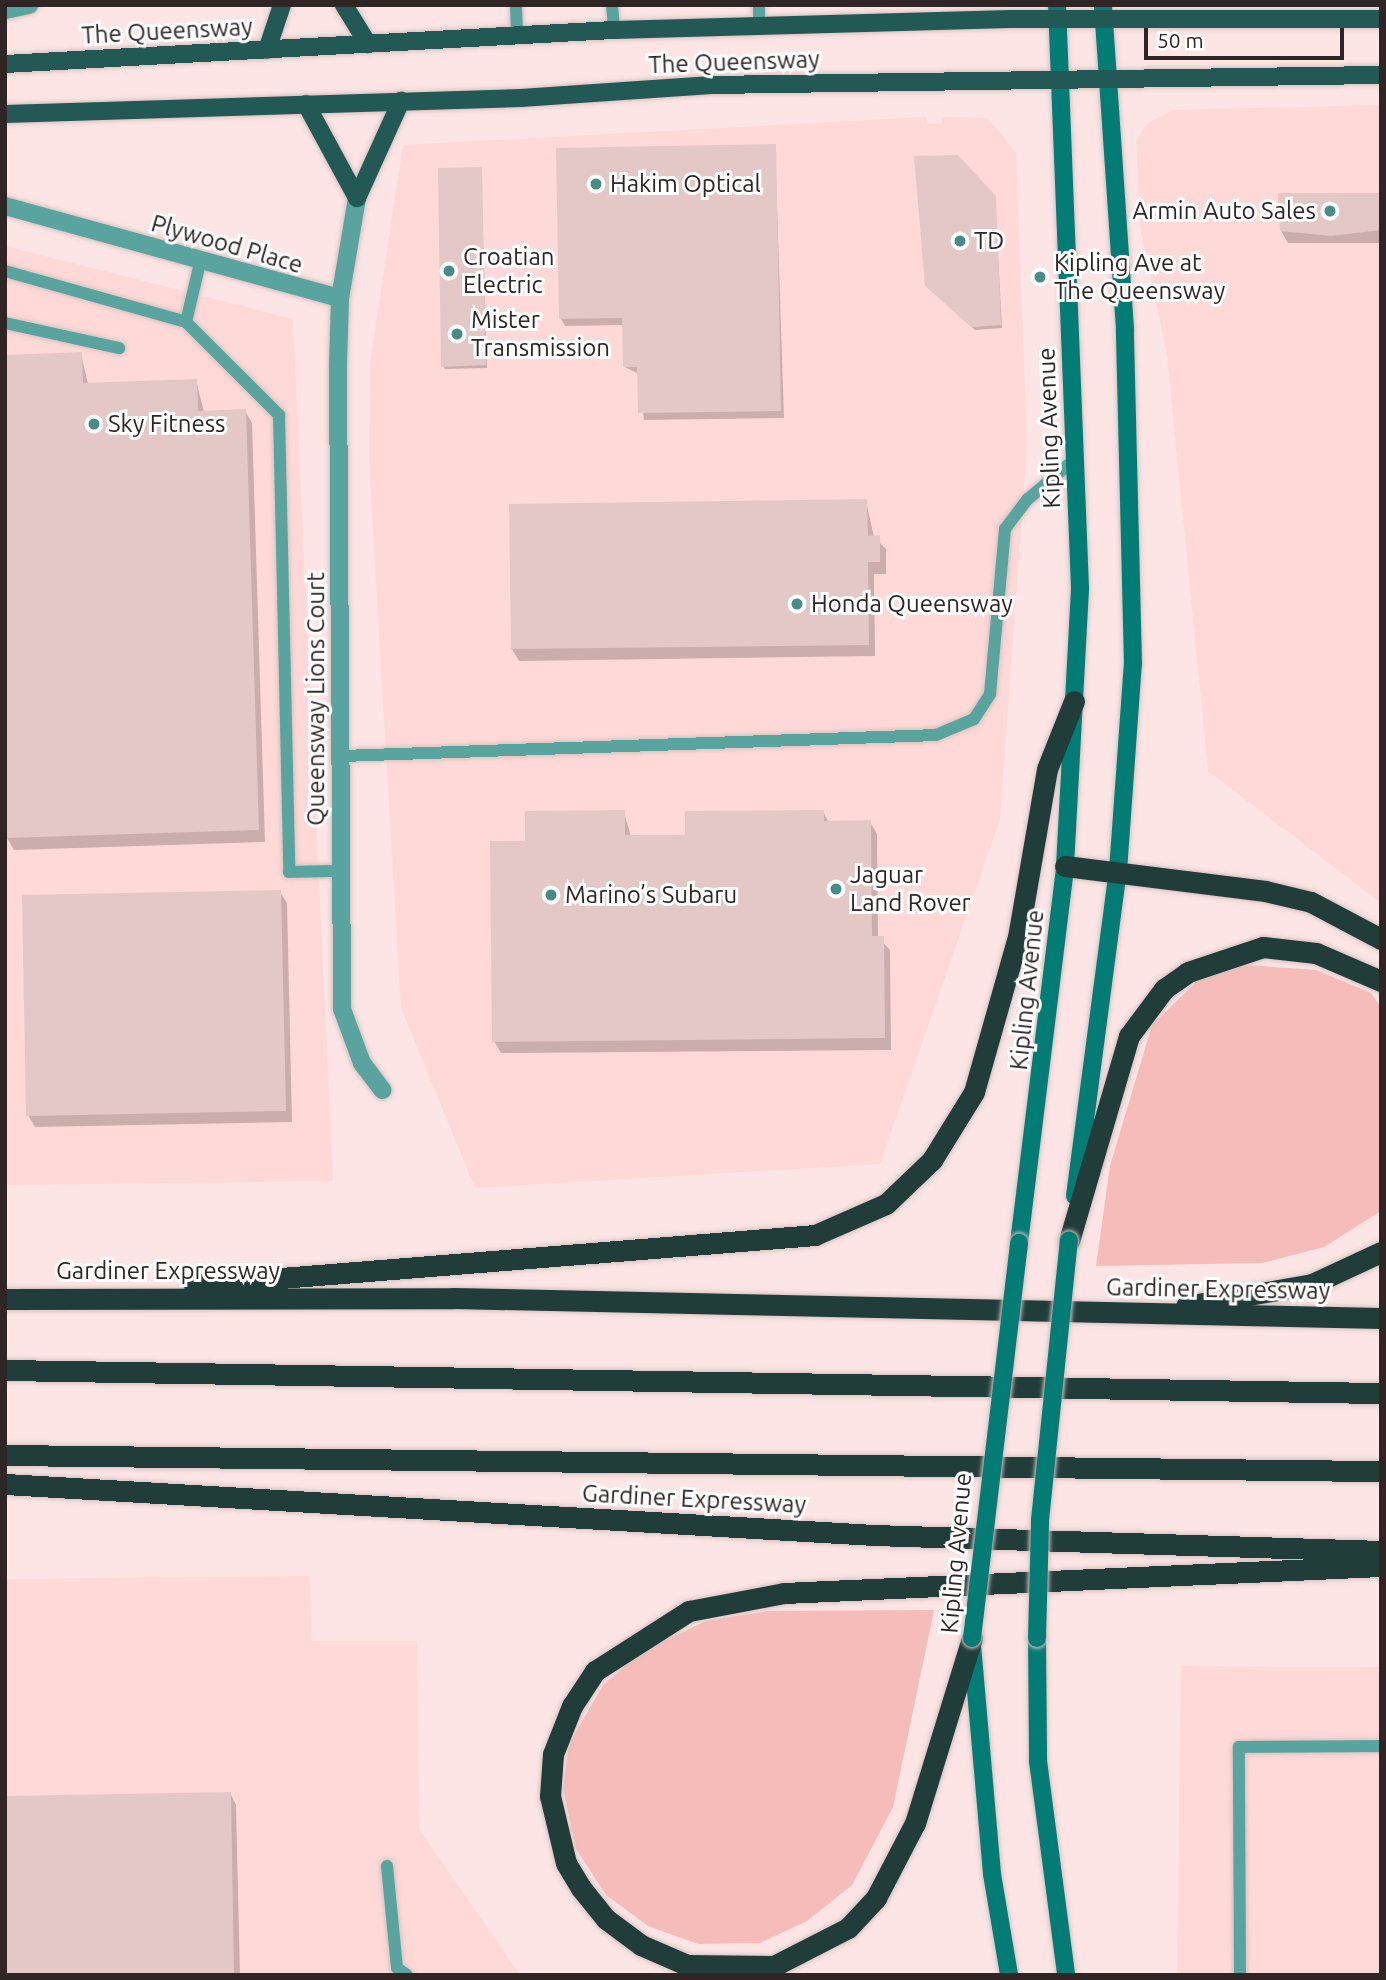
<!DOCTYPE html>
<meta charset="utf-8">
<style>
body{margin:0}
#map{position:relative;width:1386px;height:1980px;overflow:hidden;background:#fce5e4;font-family:Ubuntu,sans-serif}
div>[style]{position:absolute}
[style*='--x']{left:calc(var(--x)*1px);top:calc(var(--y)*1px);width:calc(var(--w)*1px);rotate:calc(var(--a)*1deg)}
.built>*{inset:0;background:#fed9d7}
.green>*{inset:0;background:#f6bcb9}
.shadow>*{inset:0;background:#0003}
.building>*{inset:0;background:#e4c8c6}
.roads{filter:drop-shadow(0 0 2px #d7c2c1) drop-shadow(0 0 2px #d7c2c1)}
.lane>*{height:12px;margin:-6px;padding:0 6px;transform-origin:6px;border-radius:6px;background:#59a49e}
.street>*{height:18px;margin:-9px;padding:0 9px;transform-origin:9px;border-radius:9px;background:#59a49e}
.secondary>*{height:18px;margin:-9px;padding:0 9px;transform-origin:9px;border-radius:9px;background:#047c76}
.primary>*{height:18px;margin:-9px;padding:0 9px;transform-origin:9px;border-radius:9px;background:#235955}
.highway>*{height:21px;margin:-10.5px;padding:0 10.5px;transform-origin:10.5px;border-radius:10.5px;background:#213d3a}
.bridges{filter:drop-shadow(0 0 2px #d7c2c1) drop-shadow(0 0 2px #d7c2c1)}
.secondary-bridge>*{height:18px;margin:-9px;padding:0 9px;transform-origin:9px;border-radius:9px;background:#047c76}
.dots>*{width:19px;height:19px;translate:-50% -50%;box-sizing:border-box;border:4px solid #fff;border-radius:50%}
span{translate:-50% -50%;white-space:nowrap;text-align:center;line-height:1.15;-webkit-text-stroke:6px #fff;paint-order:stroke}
.street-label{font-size:24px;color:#2f2524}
.poi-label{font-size:24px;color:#2f2524}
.left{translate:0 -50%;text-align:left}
.right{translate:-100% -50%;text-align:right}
.frame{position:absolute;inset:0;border:7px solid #2f2524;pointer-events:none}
.scale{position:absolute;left:1144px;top:28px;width:200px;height:32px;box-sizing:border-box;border:4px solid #2f2524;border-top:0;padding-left:9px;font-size:21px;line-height:24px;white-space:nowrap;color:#2f2524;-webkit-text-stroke:5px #fff;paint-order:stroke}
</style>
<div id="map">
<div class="built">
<i style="clip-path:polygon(1381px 105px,1381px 903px,1208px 771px,1167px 354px,1140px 226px,1136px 140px,1148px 123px,1172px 110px)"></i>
<i style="clip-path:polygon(926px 117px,927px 124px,942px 124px,942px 117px,988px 118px,1016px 153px,1027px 443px,1000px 819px,880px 1164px,475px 1188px,401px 1008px,369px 462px,370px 364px,403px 145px)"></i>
<i style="clip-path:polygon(5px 246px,293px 319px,333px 1181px,5px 1185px)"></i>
<i style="clip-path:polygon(310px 1576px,311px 1641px,417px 1641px,419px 1829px,520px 1975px,5px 1975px,5px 1579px)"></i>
<i style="clip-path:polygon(1181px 1666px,1381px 1667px,1381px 1975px,1177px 1975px)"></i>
</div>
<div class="green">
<i style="clip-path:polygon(1247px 965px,1316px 970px,1371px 993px,1381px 1007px,1381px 1211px,1324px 1247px,1262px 1263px,1096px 1266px,1110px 1166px,1152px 1025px,1198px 980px)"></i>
<i style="clip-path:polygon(934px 1610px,893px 1807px,852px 1885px,807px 1921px,760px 1943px,698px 1944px,648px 1926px,606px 1895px,576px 1849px,563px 1789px,569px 1744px,603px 1685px,643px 1651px,706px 1621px,767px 1611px)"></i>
</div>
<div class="shadow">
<i style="clip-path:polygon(775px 145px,784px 418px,644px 420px,639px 374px,625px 367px,624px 325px,565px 326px,561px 319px)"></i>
<i style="clip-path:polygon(481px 169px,487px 368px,445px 369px,443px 366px)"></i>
<i style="clip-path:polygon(1381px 195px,1381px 243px,1288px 243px,1281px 231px)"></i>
<i style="clip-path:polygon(995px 198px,1002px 328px,975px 330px,929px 289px)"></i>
<i style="clip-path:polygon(81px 354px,88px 384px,196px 381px,204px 412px,245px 411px,252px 423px,265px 842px,14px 850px,7px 838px,5px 356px)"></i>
<i style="clip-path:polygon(866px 501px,874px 537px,886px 549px,886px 574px,874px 574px,875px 656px,519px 661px,512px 649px)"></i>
<i style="clip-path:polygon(823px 811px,829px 823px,870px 822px,877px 834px,878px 937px,890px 950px,891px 1050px,501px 1053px,494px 1041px,527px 842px,624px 812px,631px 837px,687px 836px)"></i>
<i style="clip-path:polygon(280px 892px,287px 903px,292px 1122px,35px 1127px,28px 1115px)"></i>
<i style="clip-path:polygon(230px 1793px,236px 1805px,240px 1975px,5px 1975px)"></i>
</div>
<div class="building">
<i style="clip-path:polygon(776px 144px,781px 411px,638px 413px,637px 367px,623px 367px,622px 318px,559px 319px,556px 148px)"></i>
<i style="clip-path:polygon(958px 155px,996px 196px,1001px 325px,972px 327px,925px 286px,914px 156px)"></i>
<i style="clip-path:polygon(482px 167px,486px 365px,441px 367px,438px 168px)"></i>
<i style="clip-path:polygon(1278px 193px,1381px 193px,1381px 230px,1331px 236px,1280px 231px)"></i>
<i style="clip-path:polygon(82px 352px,83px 383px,197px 379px,198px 411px,246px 409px,259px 830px,6px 838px,5px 355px)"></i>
<i style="clip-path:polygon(867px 499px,868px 536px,880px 535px,880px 562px,868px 562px,869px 645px,511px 649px,509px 504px)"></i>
<i style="clip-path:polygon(625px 810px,625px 835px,685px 835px,685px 811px,824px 810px,824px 821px,871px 820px,872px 936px,884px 936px,885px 1038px,492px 1042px,490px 841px,525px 841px,525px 811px)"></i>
<i style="clip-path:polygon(281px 890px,286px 1111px,26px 1116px,22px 895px)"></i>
<i style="clip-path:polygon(231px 1792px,234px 1975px,5px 1975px,5px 1796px)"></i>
</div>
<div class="roads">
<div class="lane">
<i style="--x:516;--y:5;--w:29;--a:88"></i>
<i style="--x:612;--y:5;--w:25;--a:85"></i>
<i style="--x:759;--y:5;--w:21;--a:90"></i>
<i style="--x:5;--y:271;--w:188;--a:15.7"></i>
<i style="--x:186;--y:322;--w:61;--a:-76.7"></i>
<i style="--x:186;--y:322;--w:132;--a:45"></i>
<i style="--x:279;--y:415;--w:457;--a:88.7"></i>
<i style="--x:289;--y:872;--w:53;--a:-1.1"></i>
<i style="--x:5;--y:323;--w:117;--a:12.4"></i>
<i style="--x:342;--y:756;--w:594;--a:-2.02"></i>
<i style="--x:936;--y:735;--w:41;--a:-22.8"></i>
<i style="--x:974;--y:719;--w:30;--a:-57"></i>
<i style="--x:990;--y:694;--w:166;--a:-84.8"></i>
<i style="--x:1005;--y:529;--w:38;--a:-53"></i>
<i style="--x:1028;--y:499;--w:60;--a:-40.3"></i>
<i style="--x:387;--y:1866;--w:102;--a:84.4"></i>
<i style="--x:397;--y:1968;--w:12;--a:35"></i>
<i style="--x:1240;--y:1975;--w:228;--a:-90.3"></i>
<i style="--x:1239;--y:1747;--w:142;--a:-0.4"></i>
</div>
<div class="street">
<i style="--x:5;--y:10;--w:25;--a:-12"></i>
<i style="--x:357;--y:198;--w:101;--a:99.6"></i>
<i style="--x:340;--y:298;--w:66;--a:91.7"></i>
<i style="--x:338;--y:364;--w:645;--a:89.64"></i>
<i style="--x:342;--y:1009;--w:58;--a:69.7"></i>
<i style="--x:362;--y:1063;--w:34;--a:53"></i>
<i style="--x:5;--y:206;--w:347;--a:15.4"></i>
</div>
<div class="secondary">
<i style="--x:1075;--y:1196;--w:328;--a:-82.5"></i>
<i style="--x:1118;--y:871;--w:208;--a:-85.9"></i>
<i style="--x:1133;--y:664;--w:335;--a:-91.4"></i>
<i style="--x:1125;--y:329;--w:325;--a:-93.9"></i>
<i style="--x:1019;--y:1243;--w:380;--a:-83"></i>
<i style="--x:1065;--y:866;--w:278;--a:-86.9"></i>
<i style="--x:1080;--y:588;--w:583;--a:-92.26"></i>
<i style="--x:1037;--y:1638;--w:123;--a:89.5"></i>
<i style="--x:1038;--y:1761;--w:216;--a:82.5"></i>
<i style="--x:972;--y:1645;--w:230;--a:85"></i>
<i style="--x:992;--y:1874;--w:102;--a:80.4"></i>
</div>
<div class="primary">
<i style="--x:344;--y:5;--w:46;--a:58.4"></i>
<i style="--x:267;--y:50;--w:47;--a:-71.6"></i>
<i style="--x:5;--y:64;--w:610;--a:-3.2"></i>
<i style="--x:614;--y:30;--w:396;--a:-1.6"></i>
<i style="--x:1010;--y:19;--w:371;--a:0"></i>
<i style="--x:306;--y:104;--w:107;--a:61.5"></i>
<i style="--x:5;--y:114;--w:516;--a:-1.78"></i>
<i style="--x:521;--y:98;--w:191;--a:-3.9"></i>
<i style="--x:712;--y:85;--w:669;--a:-0.86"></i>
<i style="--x:357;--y:198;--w:107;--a:-65.6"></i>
</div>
<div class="highway">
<i style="--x:1065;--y:866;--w:202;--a:7.1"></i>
<i style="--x:1265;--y:891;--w:47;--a:13.4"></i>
<i style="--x:1311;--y:902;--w:79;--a:27.9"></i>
<i style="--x:1069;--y:1241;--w:214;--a:-73.7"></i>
<i style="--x:1129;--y:1036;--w:59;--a:-53.3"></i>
<i style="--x:1164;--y:989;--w:29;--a:-35"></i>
<i style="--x:1188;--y:972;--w:79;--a:-18.4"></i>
<i style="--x:1263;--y:947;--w:53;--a:6.5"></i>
<i style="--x:1316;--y:953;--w:71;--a:23.3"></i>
<i style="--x:194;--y:1285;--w:623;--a:-4.6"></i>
<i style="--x:815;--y:1235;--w:77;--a:-23.6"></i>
<i style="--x:886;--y:1204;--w:64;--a:-43.7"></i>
<i style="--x:932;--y:1160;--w:80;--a:-58.3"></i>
<i style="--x:974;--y:1092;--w:161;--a:-74.2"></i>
<i style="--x:1018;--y:937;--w:170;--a:-80.2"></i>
<i style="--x:1047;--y:769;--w:73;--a:-68.3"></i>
<i style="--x:5;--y:1299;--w:448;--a:-0.1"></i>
<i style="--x:453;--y:1298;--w:928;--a:1.23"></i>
<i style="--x:1186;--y:1306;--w:128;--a:-9.9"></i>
<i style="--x:1312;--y:1284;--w:76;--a:-24.9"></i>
<i style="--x:5;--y:1370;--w:1376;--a:0.96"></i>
<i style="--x:5;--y:1455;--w:1376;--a:0.67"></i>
<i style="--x:5;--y:1484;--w:869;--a:3.36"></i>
<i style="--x:873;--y:1535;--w:508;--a:1.8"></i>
<i style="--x:972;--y:1638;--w:194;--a:107.1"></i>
<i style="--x:915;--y:1823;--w:85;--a:117.5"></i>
<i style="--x:876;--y:1898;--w:41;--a:133"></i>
<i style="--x:848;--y:1928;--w:83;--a:152.8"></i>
<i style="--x:774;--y:1966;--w:87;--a:-179.3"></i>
<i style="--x:687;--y:1965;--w:50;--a:-156.5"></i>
<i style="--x:641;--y:1945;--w:44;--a:-143.4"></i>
<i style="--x:606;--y:1919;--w:40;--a:-129"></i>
<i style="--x:581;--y:1888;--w:29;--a:-121"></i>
<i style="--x:566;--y:1863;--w:69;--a:-103.4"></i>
<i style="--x:550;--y:1796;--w:42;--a:-85.9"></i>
<i style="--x:553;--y:1754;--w:52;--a:-68.4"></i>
<i style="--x:572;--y:1706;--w:42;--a:-56.7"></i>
<i style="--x:595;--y:1671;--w:112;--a:-32.6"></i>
<i style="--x:689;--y:1611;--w:97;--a:-10.7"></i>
<i style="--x:784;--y:1593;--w:598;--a:-2.59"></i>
</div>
</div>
<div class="bridges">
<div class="secondary-bridge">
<i style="--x:972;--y:1638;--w:398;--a:-83.2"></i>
<i style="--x:1037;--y:1638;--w:118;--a:-88.5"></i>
<i style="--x:1040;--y:1520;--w:281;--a:-84.1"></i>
</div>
</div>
<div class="dots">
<i style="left:596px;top:184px;background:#468d87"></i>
<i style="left:1330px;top:211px;background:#468d87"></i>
<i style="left:960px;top:241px;background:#468d87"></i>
<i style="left:449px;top:271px;background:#468d87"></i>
<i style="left:1040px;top:277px;background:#468d87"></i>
<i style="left:457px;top:334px;background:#468d87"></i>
<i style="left:94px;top:424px;background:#468d87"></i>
<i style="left:797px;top:604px;background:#468d87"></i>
<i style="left:836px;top:889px;background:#468d87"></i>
<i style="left:551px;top:895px;background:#468d87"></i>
</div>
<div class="street-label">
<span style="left:167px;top:31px;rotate:-3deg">The Queensway</span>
<span style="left:734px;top:62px;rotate:-2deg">The Queensway</span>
<span style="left:227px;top:244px;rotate:16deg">Plywood Place</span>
<span style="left:1049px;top:428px;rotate:-92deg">Kipling Avenue</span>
<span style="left:316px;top:699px;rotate:-90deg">Queensway Lions Court</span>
<span style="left:1027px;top:990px;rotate:-84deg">Kipling Avenue</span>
<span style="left:168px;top:1271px">Gardiner Expressway</span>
<span style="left:1218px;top:1289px;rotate:1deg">Gardiner Expressway</span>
<span style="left:694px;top:1499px;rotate:3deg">Gardiner Expressway</span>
<span style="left:956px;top:1553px;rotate:-85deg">Kipling Avenue</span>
</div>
<div class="poi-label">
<span class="left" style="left:610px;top:184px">Hakim Optical</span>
<span class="right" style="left:1316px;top:211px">Armin Auto Sales</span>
<span class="left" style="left:974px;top:241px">TD</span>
<span class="left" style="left:463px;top:271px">Croatian<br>Electric</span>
<span class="left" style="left:1054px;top:277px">Kipling Ave at<br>The Queensway</span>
<span class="left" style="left:471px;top:334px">Mister<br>Transmission</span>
<span class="left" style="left:108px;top:424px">Sky Fitness</span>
<span class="left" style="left:811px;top:604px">Honda Queensway</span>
<span class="left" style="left:850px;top:889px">Jaguar<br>Land Rover</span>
<span class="left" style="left:565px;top:895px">Marino’s Subaru</span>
</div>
<div class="frame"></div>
<div class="scale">50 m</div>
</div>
